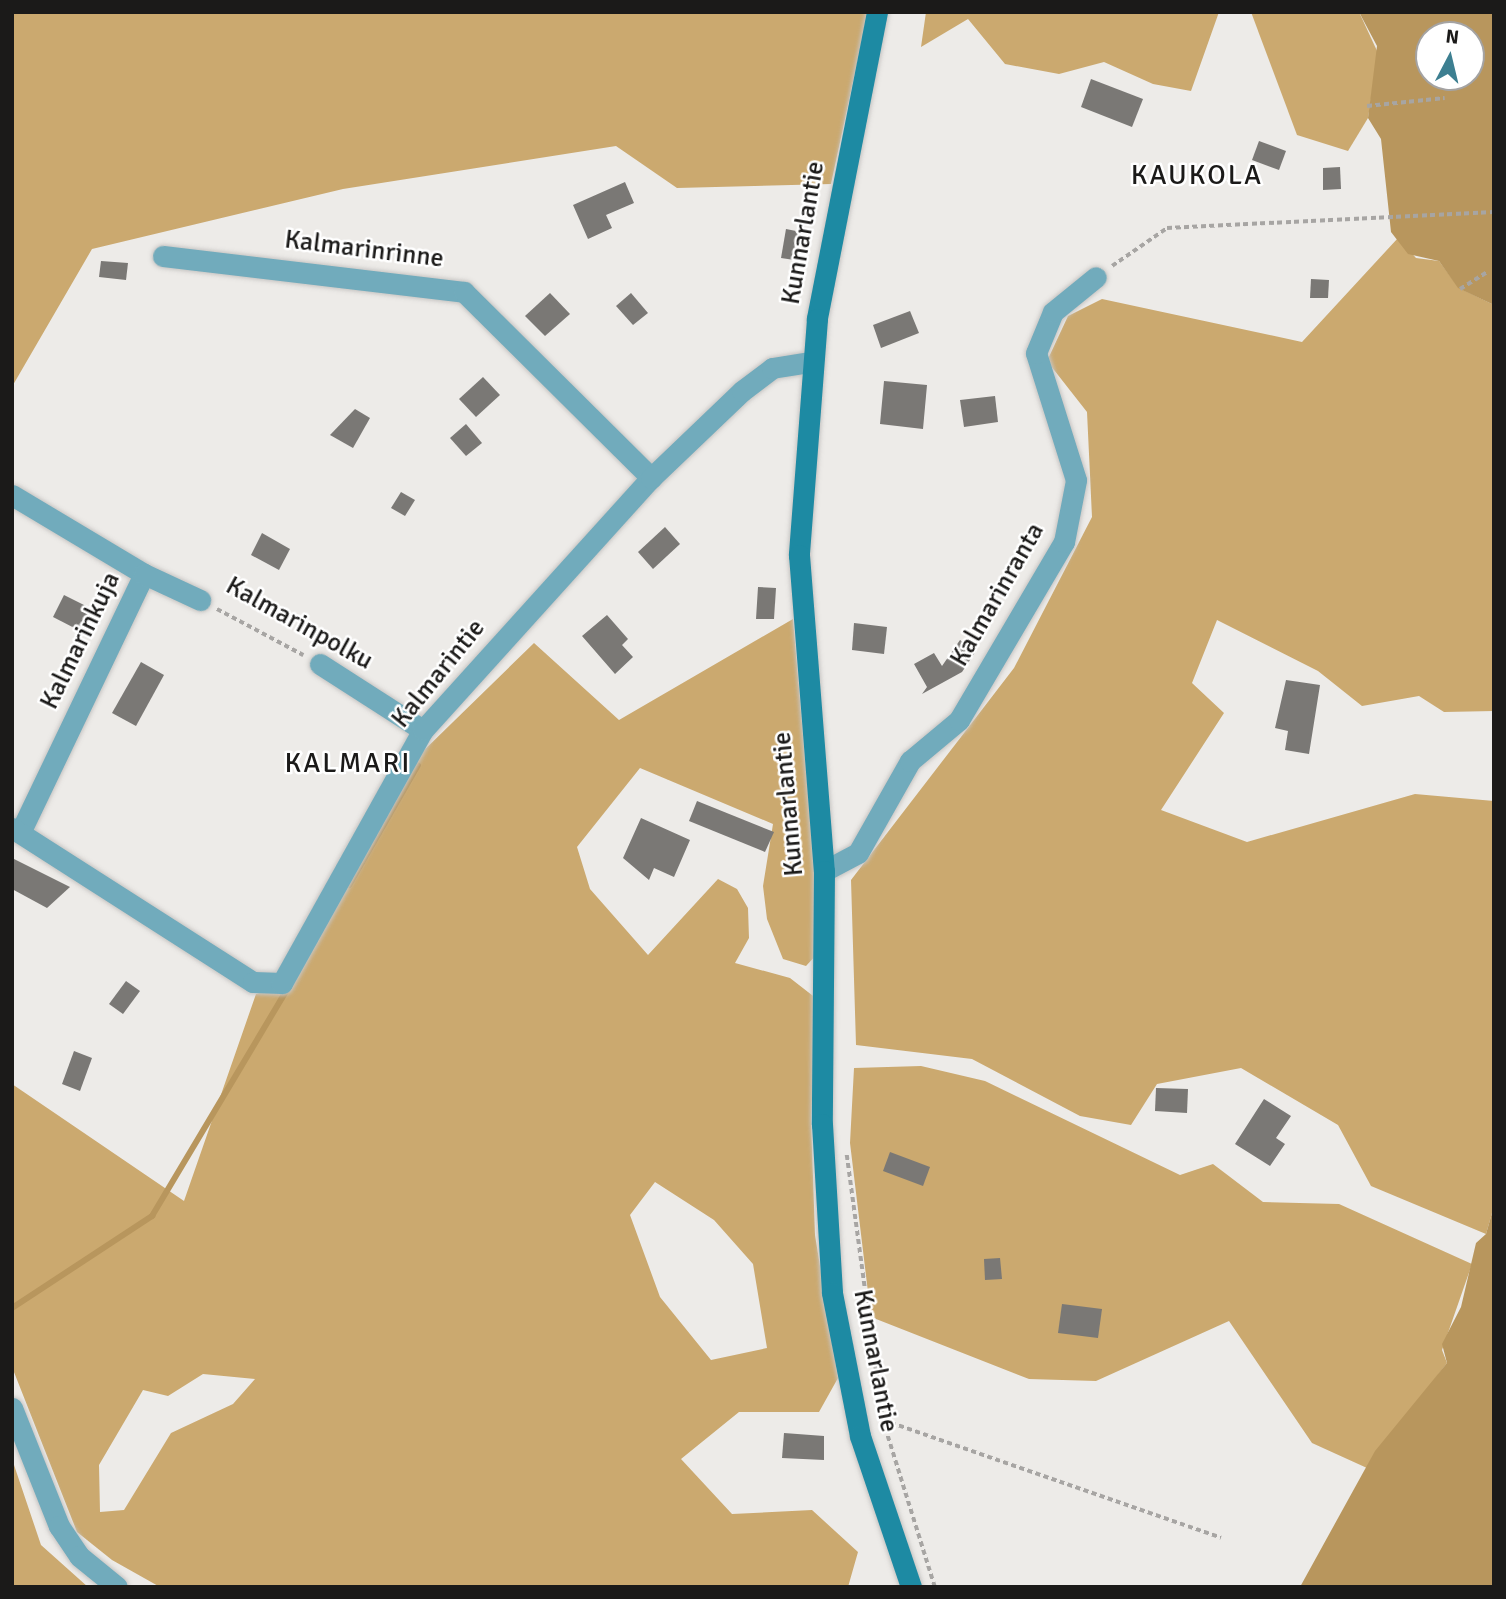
<!DOCTYPE html>
<style>
body{margin:0}
#map{position:relative;width:1506px;height:1599px;overflow:hidden;background:#edebe8;font-family:Signika,sans-serif}
div>[style]{position:absolute}
[style*='--x']{left:calc(var(--x)*1px);top:calc(var(--y)*1px);width:calc(var(--w)*1px);rotate:calc(var(--a)*1deg)}
.forest>*{inset:0;background:#cba96f}
.water>*{inset:0;background:#b8965d}
.stream>*{height:6px;margin:-3px;padding:0 3px;transform-origin:3px;border-radius:3px;background:#b8965d}
.building>*{inset:0;background:#7a7875}
.path>*{height:3.5px;margin-top:-1.75px;transform-origin:0;background:repeating-linear-gradient(90deg,#a7a5a3 0 5px,transparent 0 8.5px)}
.roads{filter:drop-shadow(0 0 2px #c7c5c3) drop-shadow(0 0 2px #c7c5c3)}
.street>*{height:21px;margin:-10.5px;padding:0 10.5px;transform-origin:10.5px;border-radius:10.5px;background:#71abbc}
.secondary>*{height:21px;margin:-10.5px;padding:0 10.5px;transform-origin:10.5px;border-radius:10.5px;background:#1d8aa3}
span{translate:-50% -50%;white-space:nowrap;text-align:center;line-height:1.15;-webkit-text-stroke:5px #fff;paint-order:stroke}
.street-label{font-size:26px;color:#1b1a19}
.neighbourhood-label{font-size:28px;color:#1b1a19;letter-spacing:2px}
.frame{position:absolute;inset:0;border:14px solid #1b1a19;pointer-events:none}
.north{position:absolute;left:1415px;top:21px;width:70px;height:70px;box-sizing:border-box;background:#fff;border:2px solid #a4a3a3;border-radius:50%;rotate:7deg;font-size:19px;font-weight:700;line-height:28px;text-align:center;color:#1b1a19}
.north::after{content:'';display:block;margin:auto;width:24px;height:32px;background:#3d7f91;clip-path:polygon(50% 0,100% 100%,50% 72%,0 100%)}
</style>
<div id="map">
<div class="forest">
<i style="clip-path:polygon(12px 12px,868px 12px,831px 184px,677px 188px,616px 146px,343px 189px,92px 249px,13px 385px)"></i>
<i style="clip-path:polygon(926px 12px,1219px 12px,1191px 91px,1153px 84px,1104px 62px,1059px 74px,1005px 64px,968px 19px,921px 47px)"></i>
<i style="clip-path:polygon(1251px 12px,1359px 12px,1378px 53px,1368px 118px,1348px 151px,1297px 135px)"></i>
<i style="clip-path:polygon(1398px 238px,1416px 258px,1439px 261px,1459px 288px,1494px 305px,1494px 711px,1444px 712px,1419px 696px,1362px 706px,1318px 671px,1217px 620px,1192px 683px,1224px 713px,1161px 810px,1247px 842px,1415px 794px,1494px 801px,1494px 1206px,1486px 1234px,1371px 1186px,1338px 1125px,1241px 1068px,1157px 1084px,1131px 1125px,1080px 1116px,972px 1059px,856px 1045px,851px 880px,1014px 668px,1092px 517px,1087px 412px,1047px 361px,1068px 316px,1102px 299px,1302px 342px)"></i>
<i style="clip-path:polygon(evenodd,793px 619px,817px 898px,818px 953px,806px 966px,783px 959px,767px 919px,763px 886px,773px 824px,640px 768px,577px 847px,590px 889px,648px 955px,718px 879px,737px 889px,748px 908px,749px 938px,735px 963px,790px 978px,817px 999px,811px 1119px,815px 1235px,838px 1378px,819px 1412px,739px 1412px,681px 1459px,732px 1514px,812px 1510px,858px 1552px,848px 1587px,160px 1587px,112px 1560px,77px 1532px,12px 1367px,12px 1084px,184px 1201px,256px 994px,294px 983px,415px 759px,534px 643px,619px 720px,793px 619px,655px 1182px,714px 1220px,753px 1264px,767px 1348px,711px 1360px,660px 1297px,630px 1215px,655px 1182px,793px 619px,203px 1374px,255px 1379px,233px 1404px,171px 1433px,124px 1510px,100px 1512px,99px 1465px,143px 1390px,168px 1396px,203px 1374px)"></i>
<i style="clip-path:polygon(921px 1066px,985px 1081px,1180px 1175px,1213px 1164px,1263px 1202px,1339px 1204px,1472px 1264px,1442px 1350px,1447px 1363px,1367px 1468px,1312px 1443px,1229px 1321px,1096px 1381px,1029px 1379px,871px 1317px,850px 1143px,854px 1068px)"></i>
<i style="clip-path:polygon(12px 1459px,41px 1545px,88px 1587px,12px 1587px)"></i>
</div>
<div class="water">
<i style="clip-path:polygon(evenodd,1359px 12px,1494px 12px,1494px 305px,1458px 288px,1439px 261px,1408px 254px,1391px 232px,1381px 139px,1368px 118px,1377px 46px,1359px 12px,1429px 35px,1471px 35px,1471px 77px,1429px 77px,1429px 35px)"></i>
<i style="clip-path:polygon(1494px 1206px,1494px 1587px,1300px 1587px,1375px 1451px,1447px 1363px,1442px 1344px,1461px 1307px,1476px 1243px,1486px 1234px)"></i>
</div>
<div class="stream">
<i style="--x:349;--y:885;--w:138;--a:-60.1"></i>
<i style="--x:12;--y:1308;--w:168;--a:-33.3"></i>
<i style="--x:152;--y:1216;--w:265;--a:-59.2"></i>
</div>
<div class="building">
<i style="clip-path:polygon(1091px 79px,1143px 99px,1132px 127px,1081px 107px)"></i>
<i style="clip-path:polygon(1259px 141px,1286px 151px,1279px 170px,1252px 160px)"></i>
<i style="clip-path:polygon(1340px 167px,1341px 189px,1323px 190px,1323px 168px)"></i>
<i style="clip-path:polygon(625px 182px,634px 203px,606px 215px,612px 228px,588px 239px,573px 205px)"></i>
<i style="clip-path:polygon(786px 229px,806px 233px,801px 261px,781px 258px)"></i>
<i style="clip-path:polygon(101px 261px,128px 263px,126px 280px,99px 277px)"></i>
<i style="clip-path:polygon(1311px 279px,1329px 280px,1328px 298px,1310px 298px)"></i>
<i style="clip-path:polygon(550px 293px,570px 314px,545px 336px,525px 316px)"></i>
<i style="clip-path:polygon(631px 293px,648px 313px,633px 325px,616px 306px)"></i>
<i style="clip-path:polygon(910px 311px,919px 333px,881px 348px,873px 325px)"></i>
<i style="clip-path:polygon(483px 377px,500px 395px,476px 417px,459px 399px)"></i>
<i style="clip-path:polygon(884px 381px,927px 385px,923px 429px,880px 424px)"></i>
<i style="clip-path:polygon(995px 396px,998px 422px,964px 427px,960px 400px)"></i>
<i style="clip-path:polygon(355px 409px,370px 418px,353px 448px,330px 435px)"></i>
<i style="clip-path:polygon(466px 424px,482px 443px,466px 456px,450px 438px)"></i>
<i style="clip-path:polygon(401px 492px,415px 500px,405px 516px,391px 508px)"></i>
<i style="clip-path:polygon(665px 527px,680px 544px,653px 569px,638px 552px)"></i>
<i style="clip-path:polygon(262px 533px,290px 549px,279px 570px,251px 555px)"></i>
<i style="clip-path:polygon(758px 587px,776px 588px,774px 619px,756px 619px)"></i>
<i style="clip-path:polygon(64px 595px,100px 613px,88px 635px,53px 617px)"></i>
<i style="clip-path:polygon(607px 615px,628px 639px,622px 645px,633px 657px,615px 674px,582px 636px)"></i>
<i style="clip-path:polygon(854px 623px,887px 627px,884px 654px,852px 650px)"></i>
<i style="clip-path:polygon(960px 640px,976px 651px,962px 672px,922px 694px,927px 687px,914px 664px,934px 653px,942px 666px)"></i>
<i style="clip-path:polygon(141px 662px,164px 675px,136px 726px,112px 713px)"></i>
<i style="clip-path:polygon(1286px 680px,1320px 685px,1309px 754px,1285px 750px,1288px 731px,1275px 728px)"></i>
<i style="clip-path:polygon(697px 801px,774px 832px,765px 852px,689px 821px)"></i>
<i style="clip-path:polygon(641px 818px,690px 840px,674px 877px,654px 868px,649px 880px,623px 858px)"></i>
<i style="clip-path:polygon(12px 858px,70px 887px,47px 908px,12px 889px)"></i>
<i style="clip-path:polygon(126px 981px,140px 991px,123px 1014px,109px 1004px)"></i>
<i style="clip-path:polygon(74px 1051px,92px 1058px,80px 1091px,62px 1084px)"></i>
<i style="clip-path:polygon(1156px 1088px,1188px 1089px,1187px 1113px,1155px 1111px)"></i>
<i style="clip-path:polygon(1264px 1099px,1291px 1116px,1276px 1138px,1285px 1144px,1270px 1166px,1235px 1144px)"></i>
<i style="clip-path:polygon(890px 1152px,930px 1167px,923px 1186px,883px 1171px)"></i>
<i style="clip-path:polygon(1000px 1258px,1002px 1279px,985px 1280px,984px 1259px)"></i>
<i style="clip-path:polygon(1062px 1304px,1102px 1309px,1098px 1338px,1058px 1333px)"></i>
<i style="clip-path:polygon(784px 1433px,824px 1436px,824px 1460px,782px 1458px)"></i>
</div>
<div class="path">
<i style="--x:1367;--y:106;--w:78;--a:-5.9"></i>
<i style="--x:1112;--y:266;--w:67;--a:-34.6"></i>
<i style="--x:1167;--y:228;--w:327;--a:-2.8"></i>
<i style="--x:1460;--y:289;--w:31;--a:-32"></i>
<i style="--x:217;--y:609;--w:98;--a:28.1"></i>
<i style="--x:847;--y:1155;--w:267;--a:82.3"></i>
<i style="--x:883;--y:1420;--w:175;--a:72.7"></i>
<i style="--x:883;--y:1420;--w:358;--a:19.2"></i>
</div>
<div class="roads">
<div class="street">
<i style="--x:163;--y:256;--w:303;--a:6.8"></i>
<i style="--x:464;--y:292;--w:264;--a:44.8"></i>
<i style="--x:12;--y:495;--w:154;--a:30.9"></i>
<i style="--x:144;--y:574;--w:287;--a:115.6"></i>
<i style="--x:144;--y:574;--w:62;--a:24.9"></i>
<i style="--x:320;--y:664;--w:122;--a:32.7"></i>
<i style="--x:12;--y:828;--w:286;--a:32.6"></i>
<i style="--x:253;--y:982;--w:29;--a:2"></i>
<i style="--x:282;--y:983;--w:290;--a:-60.9"></i>
<i style="--x:423;--y:730;--w:340;--a:-47.9"></i>
<i style="--x:651;--y:478;--w:126;--a:-43.7"></i>
<i style="--x:742;--y:391;--w:38;--a:-37"></i>
<i style="--x:772;--y:368;--w:39;--a:-9"></i>
<i style="--x:824;--y:871;--w:38;--a:-28"></i>
<i style="--x:858;--y:853;--w:106;--a:-60.5"></i>
<i style="--x:910;--y:761;--w:64;--a:-39.9"></i>
<i style="--x:959;--y:720;--w:207;--a:-59.5"></i>
<i style="--x:1064;--y:542;--w:63;--a:-79"></i>
<i style="--x:1076;--y:480;--w:133;--a:-107.5"></i>
<i style="--x:1036;--y:353;--w:44;--a:-67.5"></i>
<i style="--x:1053;--y:312;--w:55;--a:-39.1"></i>
<i style="--x:12;--y:1408;--w:127;--a:68.3"></i>
<i style="--x:59;--y:1526;--w:36;--a:56"></i>
<i style="--x:79;--y:1556;--w:49;--a:39.2"></i>
</div>
<div class="secondary">
<i style="--x:877;--y:12;--w:313;--a:101.1"></i>
<i style="--x:817;--y:319;--w:237;--a:94.4"></i>
<i style="--x:799;--y:555;--w:317;--a:85.5"></i>
<i style="--x:824;--y:871;--w:253;--a:90.5"></i>
<i style="--x:822;--y:1124;--w:169;--a:86.6"></i>
<i style="--x:832;--y:1293;--w:146;--a:78.9"></i>
<i style="--x:860;--y:1436;--w:159;--a:71.3"></i>
</div>
</div>
<div class="street-label">
<span style="left:804px;top:233px;rotate:-80deg">Kunnarlantie</span>
<span style="left:364px;top:250px;rotate:7deg">Kalmarinrinne</span>
<span style="left:998px;top:595px;rotate:-60deg">Kalmarinranta</span>
<span style="left:299px;top:624px;rotate:29deg">Kalmarinpolku</span>
<span style="left:81px;top:641px;rotate:-64deg">Kalmarinkuja</span>
<span style="left:439px;top:674px;rotate:-51deg">Kalmarintie</span>
<span style="left:789px;top:804px;rotate:-95deg">Kunnarlantie</span>
<span style="left:875px;top:1361px;rotate:79deg">Kunnarlantie</span>
</div>
<div class="neighbourhood-label">
<span style="left:1197px;top:175px">KAUKOLA</span>
<span style="left:348px;top:763px">KALMARI</span>
</div>
<div class="frame"></div>
<div class="north">N</div>
</div>
